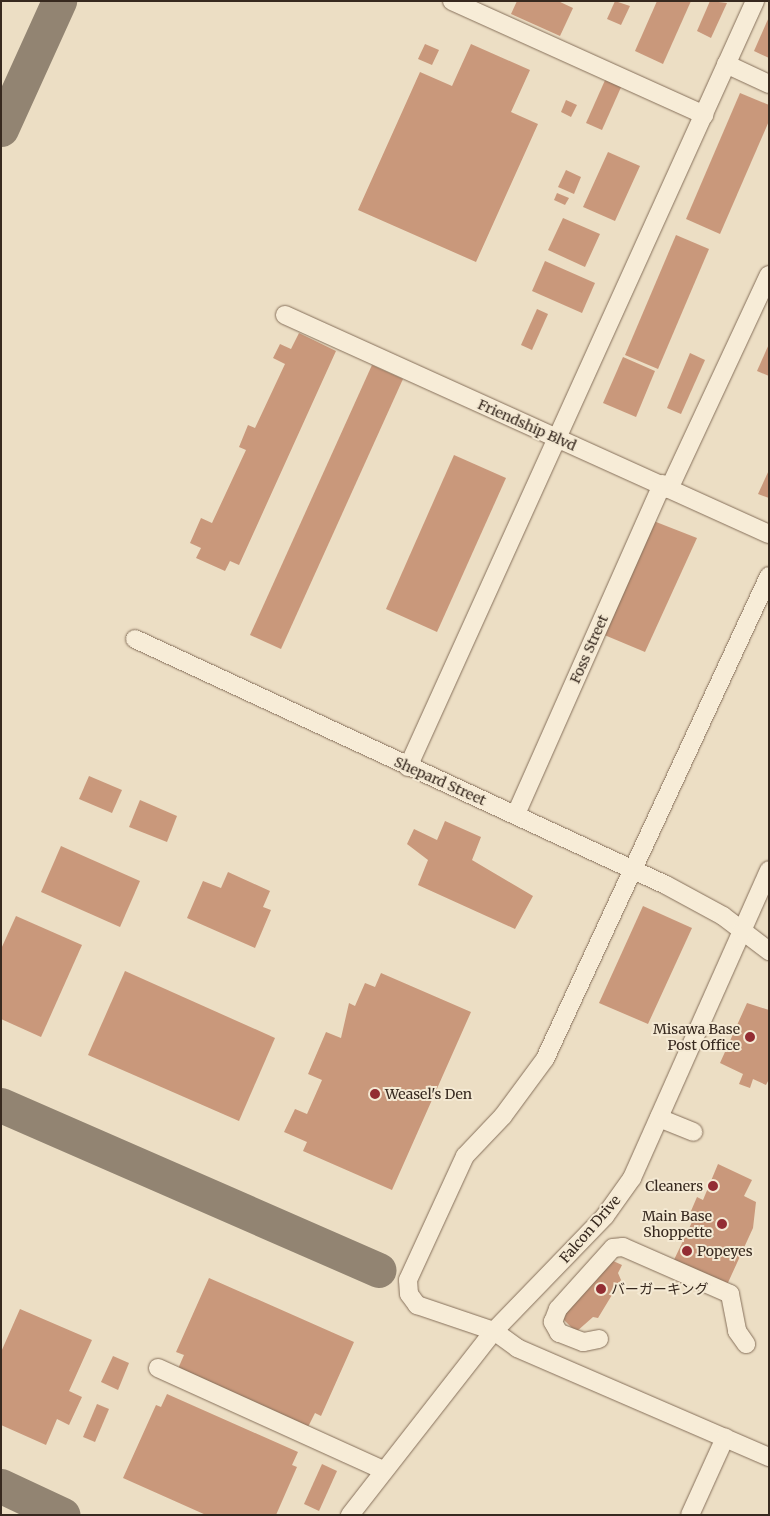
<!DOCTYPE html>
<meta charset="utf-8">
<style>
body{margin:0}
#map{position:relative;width:770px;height:1516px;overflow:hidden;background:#ecdec4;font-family:Merriweather,"Noto Sans JP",serif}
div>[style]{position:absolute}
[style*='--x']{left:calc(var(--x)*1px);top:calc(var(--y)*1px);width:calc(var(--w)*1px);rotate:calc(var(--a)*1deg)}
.taxiway>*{height:35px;margin:-17.5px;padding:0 17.5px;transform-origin:17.5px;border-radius:17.5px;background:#928472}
.building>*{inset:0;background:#c9987b}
.roads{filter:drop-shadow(0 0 1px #86705b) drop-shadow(0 0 1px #86705b)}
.minor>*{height:18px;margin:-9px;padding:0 9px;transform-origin:9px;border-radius:9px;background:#f7ecd7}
.dots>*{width:14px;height:14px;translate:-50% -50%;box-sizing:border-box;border:2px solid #f4e9d3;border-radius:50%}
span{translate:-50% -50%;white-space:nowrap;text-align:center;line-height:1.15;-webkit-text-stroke:4px #f4e9d3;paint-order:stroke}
.street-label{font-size:14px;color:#37291f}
.poi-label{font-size:14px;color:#37291f}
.right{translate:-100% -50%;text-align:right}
.left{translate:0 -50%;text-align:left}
.frame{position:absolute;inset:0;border:2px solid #37291f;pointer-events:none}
</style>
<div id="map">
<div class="taxiway">
<i style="--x:1;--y:129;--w:141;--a:-65.6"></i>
<i style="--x:1;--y:1105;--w:412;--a:23.6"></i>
<i style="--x:1;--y:1486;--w:68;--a:25.1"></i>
</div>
<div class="building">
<i style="clip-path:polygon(517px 1px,558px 1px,573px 8px,560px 36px,511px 14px)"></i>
<i style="clip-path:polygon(615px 1px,630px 6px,621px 25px,607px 19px)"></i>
<i style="clip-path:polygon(657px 1px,691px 1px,663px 64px,635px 51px)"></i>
<i style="clip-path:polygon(710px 1px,727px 3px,711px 38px,697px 31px)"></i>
<i style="clip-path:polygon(769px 17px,769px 58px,754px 51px)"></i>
<i style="clip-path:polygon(425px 44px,439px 50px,432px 65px,418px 59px)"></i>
<i style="clip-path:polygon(471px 44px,530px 70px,511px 112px,538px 124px,476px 262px,358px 210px,420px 72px,452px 86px)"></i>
<i style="clip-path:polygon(610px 69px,626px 76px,602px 130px,586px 123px)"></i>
<i style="clip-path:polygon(740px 93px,769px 105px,769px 121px,720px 234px,686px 219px)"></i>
<i style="clip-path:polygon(566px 100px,577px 105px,571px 117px,561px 112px)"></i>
<i style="clip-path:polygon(608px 152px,640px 166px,615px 221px,583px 207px)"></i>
<i style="clip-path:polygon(566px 170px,581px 177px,574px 194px,558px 187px)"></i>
<i style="clip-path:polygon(557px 193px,569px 198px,565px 205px,554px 200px)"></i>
<i style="clip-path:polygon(563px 218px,600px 234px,585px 267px,548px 250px)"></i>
<i style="clip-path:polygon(676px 235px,709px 249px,658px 369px,625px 355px)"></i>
<i style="clip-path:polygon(545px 261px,595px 283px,582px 313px,532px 291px)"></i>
<i style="clip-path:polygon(537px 309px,548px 314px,532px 350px,521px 345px)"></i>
<i style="clip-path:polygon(299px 333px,336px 351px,239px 565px,230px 561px,225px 571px,196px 558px,201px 548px,190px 543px,201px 518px,212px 523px,246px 450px,239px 447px,248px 425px,255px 428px,285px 364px,273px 358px,280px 344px,291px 349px)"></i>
<i style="clip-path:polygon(769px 344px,769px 376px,757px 371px)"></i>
<i style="clip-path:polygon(690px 353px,705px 360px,681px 414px,667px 408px)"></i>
<i style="clip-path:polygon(623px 357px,655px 371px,636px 417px,603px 403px)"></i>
<i style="clip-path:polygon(372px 365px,403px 379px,281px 649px,250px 635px)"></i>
<i style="clip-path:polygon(454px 455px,506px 478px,437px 632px,386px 609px)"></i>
<i style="clip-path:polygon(769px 470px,769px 498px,758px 494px)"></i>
<i style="clip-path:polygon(651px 520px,697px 538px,645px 652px,602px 634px)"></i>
<i style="clip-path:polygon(89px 776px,122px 790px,112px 813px,79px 799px)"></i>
<i style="clip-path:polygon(140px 800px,177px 816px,167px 842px,129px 827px)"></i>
<i style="clip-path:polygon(445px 821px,481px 837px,472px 860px,533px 896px,515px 929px,418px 885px,428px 860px,407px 844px,414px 829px,437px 840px)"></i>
<i style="clip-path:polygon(61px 846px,140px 881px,120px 927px,41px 892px)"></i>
<i style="clip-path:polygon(228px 872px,270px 891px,263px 907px,271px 910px,255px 948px,187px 918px,203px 881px,221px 888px)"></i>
<i style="clip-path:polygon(643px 906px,692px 928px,648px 1024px,599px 1003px)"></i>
<i style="clip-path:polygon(16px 916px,82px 945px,41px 1037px,1px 1019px,1px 949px)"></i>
<i style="clip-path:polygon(125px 971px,275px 1038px,239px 1121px,88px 1055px)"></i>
<i style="clip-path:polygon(381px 973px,471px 1012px,392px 1190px,303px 1151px,307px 1142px,284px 1132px,295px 1109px,307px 1114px,322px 1080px,308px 1074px,326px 1032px,341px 1038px,349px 1003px,355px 1006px,365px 983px,375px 987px)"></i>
<i style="clip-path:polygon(747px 1003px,769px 1010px,769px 1079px,766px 1085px,753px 1079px,750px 1088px,739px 1084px,743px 1074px,720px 1063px)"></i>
<i style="clip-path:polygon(718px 1164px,752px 1180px,744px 1196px,756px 1202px,753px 1228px,726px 1287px,672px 1264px,693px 1220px,688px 1218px,697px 1197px,703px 1200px)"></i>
<i style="clip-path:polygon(611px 1260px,622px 1265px,618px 1273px,621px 1280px,598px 1318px,593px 1317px,576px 1332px,559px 1315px)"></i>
<i style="clip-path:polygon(209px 1278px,354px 1342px,321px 1416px,315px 1413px,307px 1429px,177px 1371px,184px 1355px,176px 1352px)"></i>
<i style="clip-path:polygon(20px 1309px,92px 1340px,69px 1391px,82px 1397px,69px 1425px,57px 1419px,46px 1445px,1px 1425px,1px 1352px)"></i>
<i style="clip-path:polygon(113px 1356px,129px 1363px,118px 1390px,101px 1382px)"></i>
<i style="clip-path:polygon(167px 1394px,298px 1452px,292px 1465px,297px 1467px,276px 1515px,206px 1515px,123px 1478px,156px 1405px,161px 1407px)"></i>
<i style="clip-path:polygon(97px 1404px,109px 1409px,95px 1442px,83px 1437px)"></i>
<i style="clip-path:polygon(322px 1464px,337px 1471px,319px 1511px,304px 1504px)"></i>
</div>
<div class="roads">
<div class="minor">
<i style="--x:452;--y:1;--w:277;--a:24.3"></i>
<i style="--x:726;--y:64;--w:47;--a:24.9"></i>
<i style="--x:285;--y:315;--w:531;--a:24.35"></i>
<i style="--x:669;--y:489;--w:236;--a:-65"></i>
<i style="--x:769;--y:576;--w:532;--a:114.88"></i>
<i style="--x:545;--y:1059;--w:71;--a:126.4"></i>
<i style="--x:503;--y:1116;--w:55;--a:133.5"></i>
<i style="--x:465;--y:1156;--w:136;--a:114.7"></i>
<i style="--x:408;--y:1280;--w:14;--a:86"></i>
<i style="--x:409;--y:1294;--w:14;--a:54"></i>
<i style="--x:417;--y:1305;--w:81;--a:18.7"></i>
<i style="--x:494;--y:1331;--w:29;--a:36"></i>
<i style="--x:517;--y:1348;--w:275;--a:23.4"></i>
<i style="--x:135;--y:639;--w:585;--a:24.86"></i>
<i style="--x:666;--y:885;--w:65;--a:28.5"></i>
<i style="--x:723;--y:916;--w:58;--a:37.3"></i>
<i style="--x:408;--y:767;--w:841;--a:-65.63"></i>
<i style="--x:516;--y:814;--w:361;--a:-66.1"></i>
<i style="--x:659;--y:1118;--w:37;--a:22"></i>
<i style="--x:599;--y:1339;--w:16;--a:169"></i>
<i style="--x:583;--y:1342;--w:26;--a:-159"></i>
<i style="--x:559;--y:1333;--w:13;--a:-119"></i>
<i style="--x:553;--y:1322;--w:14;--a:-69"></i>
<i style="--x:558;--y:1309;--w:82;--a:-48"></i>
<i style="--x:613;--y:1248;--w:10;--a:-6"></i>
<i style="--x:623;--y:1247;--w:117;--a:23.7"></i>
<i style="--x:730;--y:1294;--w:38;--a:79"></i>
<i style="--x:737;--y:1331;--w:16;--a:55"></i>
<i style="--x:158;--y:1368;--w:247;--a:24.4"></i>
<i style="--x:350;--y:1515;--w:234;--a:-52"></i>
<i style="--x:494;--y:1331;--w:160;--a:-46"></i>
<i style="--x:605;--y:1216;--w:47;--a:-54.6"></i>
<i style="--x:632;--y:1178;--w:337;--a:-66"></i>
<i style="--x:690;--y:1515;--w:85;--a:-65.6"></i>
</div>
</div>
<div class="dots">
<i style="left:750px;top:1037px;background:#932d33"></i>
<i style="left:375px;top:1094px;background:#932d33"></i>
<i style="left:713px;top:1186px;background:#932d33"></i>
<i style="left:722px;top:1224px;background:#932d33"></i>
<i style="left:687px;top:1251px;background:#932d33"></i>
<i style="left:601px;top:1289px;background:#932d33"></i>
</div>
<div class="street-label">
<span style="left:527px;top:425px;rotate:24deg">Friendship Blvd</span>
<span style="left:589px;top:649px;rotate:-66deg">Foss Street</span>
<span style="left:440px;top:781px;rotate:24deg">Shepard Street</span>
<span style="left:590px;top:1229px;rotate:-49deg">Falcon Drive</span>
</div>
<div class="poi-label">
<span class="right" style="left:740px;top:1037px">Misawa Base<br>Post Office</span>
<span class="left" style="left:385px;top:1094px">Weasel's Den</span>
<span class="right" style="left:703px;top:1186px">Cleaners</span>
<span class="right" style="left:712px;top:1224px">Main Base<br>Shoppette</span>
<span class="left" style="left:697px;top:1251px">Popeyes</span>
<span class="left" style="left:611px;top:1289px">バーガーキング</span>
</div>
<div class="frame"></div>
</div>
